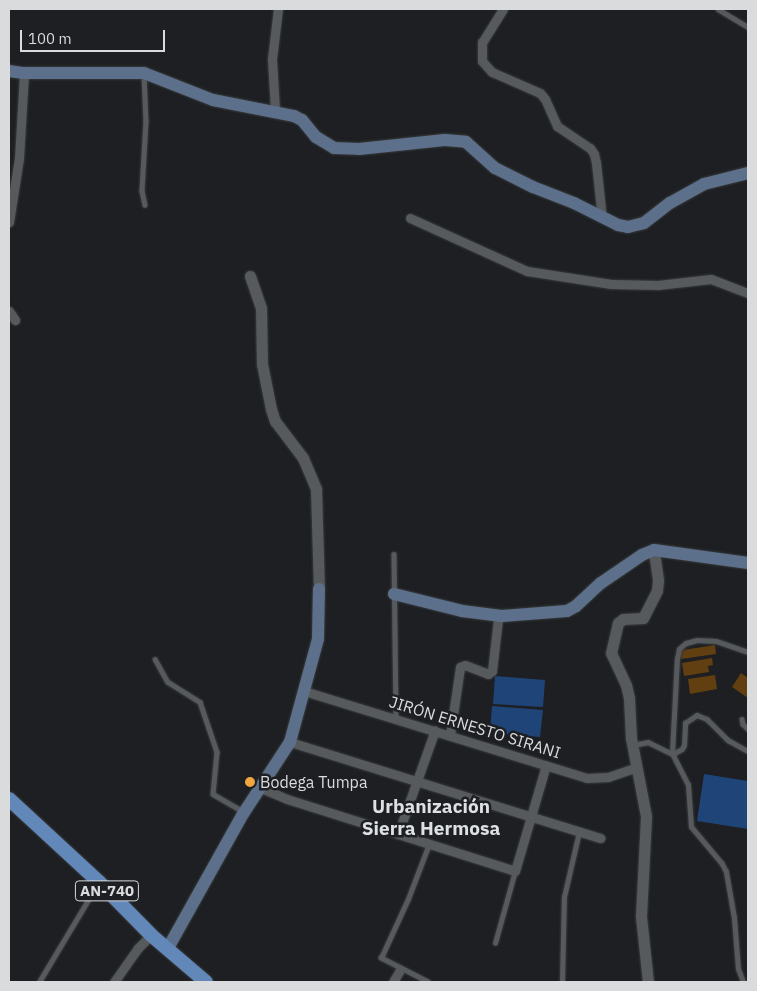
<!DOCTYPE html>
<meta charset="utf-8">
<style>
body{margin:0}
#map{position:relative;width:757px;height:991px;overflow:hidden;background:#1d1f22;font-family:"IBM Plex Sans",sans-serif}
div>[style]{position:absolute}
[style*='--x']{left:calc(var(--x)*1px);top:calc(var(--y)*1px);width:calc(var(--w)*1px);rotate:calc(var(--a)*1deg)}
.green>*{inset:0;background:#1f4477}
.building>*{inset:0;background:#623f10}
.roads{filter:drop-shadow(0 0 1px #393b3d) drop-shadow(0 0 1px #393b3d)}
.service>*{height:4.5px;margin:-2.25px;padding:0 2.25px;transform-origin:2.25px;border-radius:2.25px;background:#575a5d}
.minor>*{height:9px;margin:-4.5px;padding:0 4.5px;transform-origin:4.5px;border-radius:4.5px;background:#575a5d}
.tertiary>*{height:11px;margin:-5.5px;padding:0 5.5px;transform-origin:5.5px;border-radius:5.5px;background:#575a5d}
.secondary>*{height:12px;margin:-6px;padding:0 6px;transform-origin:6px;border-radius:6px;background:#5d708b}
.primary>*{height:14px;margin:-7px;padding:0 7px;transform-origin:7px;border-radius:7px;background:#6287b9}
.dots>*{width:14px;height:14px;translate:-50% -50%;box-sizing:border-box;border:2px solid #1d1f22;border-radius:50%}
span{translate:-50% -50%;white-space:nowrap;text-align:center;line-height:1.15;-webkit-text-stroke:5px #1d1f22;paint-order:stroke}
.shield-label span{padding:1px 4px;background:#1d1f22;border:1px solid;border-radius:4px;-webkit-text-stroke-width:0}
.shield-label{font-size:15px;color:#d9dbdd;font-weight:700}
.street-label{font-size:16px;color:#d9dbdd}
.poi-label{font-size:16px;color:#d9dbdd}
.left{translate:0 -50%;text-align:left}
.quarter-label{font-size:19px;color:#dde0e4;font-weight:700}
.frame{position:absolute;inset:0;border:10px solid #d9dbdd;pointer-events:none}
.scale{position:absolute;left:20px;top:30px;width:145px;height:22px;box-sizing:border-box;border:2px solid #d9dbdd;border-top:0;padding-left:6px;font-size:15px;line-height:18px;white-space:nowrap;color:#d9dbdd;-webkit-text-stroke:4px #1d1f22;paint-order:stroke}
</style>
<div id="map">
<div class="green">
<i style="clip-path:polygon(495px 676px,545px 680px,543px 707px,493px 704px)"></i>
<i style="clip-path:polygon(492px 706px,543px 710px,540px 737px,490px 733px)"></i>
<i style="clip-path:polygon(704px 774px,748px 781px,748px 829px,697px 821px)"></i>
</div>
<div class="building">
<i style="clip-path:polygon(715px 645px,716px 654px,681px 659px,680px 653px,683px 650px)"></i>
<i style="clip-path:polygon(712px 658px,713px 665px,708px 666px,709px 672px,684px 676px,682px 663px)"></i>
<i style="clip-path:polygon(741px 673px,748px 678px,748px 698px,732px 687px)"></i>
<i style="clip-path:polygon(715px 675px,717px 689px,690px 694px,688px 679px)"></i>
</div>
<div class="roads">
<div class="service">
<i style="--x:718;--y:9;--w:35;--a:31"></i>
<i style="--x:144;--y:74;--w:47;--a:87.6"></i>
<i style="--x:146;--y:121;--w:70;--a:93.3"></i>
<i style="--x:142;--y:191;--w:14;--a:78"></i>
<i style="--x:394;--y:554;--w:164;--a:89.3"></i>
<i style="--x:155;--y:659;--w:26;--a:61"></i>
<i style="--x:168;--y:682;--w:38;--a:32"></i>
<i style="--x:200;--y:702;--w:53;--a:71.2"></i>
<i style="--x:217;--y:752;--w:42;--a:95.4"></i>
<i style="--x:213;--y:794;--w:34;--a:30"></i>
<i style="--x:742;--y:719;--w:5;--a:79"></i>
<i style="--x:743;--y:724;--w:7;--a:45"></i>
<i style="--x:633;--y:745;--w:15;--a:-11"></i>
<i style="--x:648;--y:742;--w:28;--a:26"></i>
<i style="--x:673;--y:754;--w:10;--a:-29"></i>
<i style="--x:682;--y:749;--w:4;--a:-63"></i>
<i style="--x:684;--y:745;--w:22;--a:-87"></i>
<i style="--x:685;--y:723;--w:14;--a:-34"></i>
<i style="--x:697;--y:715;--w:11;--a:22"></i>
<i style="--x:707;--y:719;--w:30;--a:45"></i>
<i style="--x:728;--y:740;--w:23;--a:29"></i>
<i style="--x:495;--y:943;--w:75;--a:-74.5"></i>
<i style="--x:39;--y:982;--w:113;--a:-59.1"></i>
<i style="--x:428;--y:982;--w:53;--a:-152.9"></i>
<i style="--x:381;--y:958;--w:65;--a:-65.4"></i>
<i style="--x:408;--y:899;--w:59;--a:-69.1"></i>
<i style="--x:562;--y:982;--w:85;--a:-88.7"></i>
<i style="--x:564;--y:897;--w:67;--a:-77"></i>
<i style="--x:743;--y:982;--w:14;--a:-111"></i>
<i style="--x:738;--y:969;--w:51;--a:-94.5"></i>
<i style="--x:734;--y:918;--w:47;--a:-99.9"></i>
<i style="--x:726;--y:872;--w:9;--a:-117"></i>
<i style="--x:722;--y:864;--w:48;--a:-130"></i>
<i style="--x:691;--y:827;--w:42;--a:-94.1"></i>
<i style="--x:688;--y:785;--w:36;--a:-117"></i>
<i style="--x:672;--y:753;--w:94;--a:-87"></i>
<i style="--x:677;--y:659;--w:10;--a:-79"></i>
<i style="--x:679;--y:649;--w:9;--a:-41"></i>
<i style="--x:686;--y:643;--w:11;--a:-15"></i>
<i style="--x:697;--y:640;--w:19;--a:3"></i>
<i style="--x:716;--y:641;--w:34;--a:19"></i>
</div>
<div class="minor">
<i style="--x:503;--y:9;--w:39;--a:122"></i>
<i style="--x:482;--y:42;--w:19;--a:90"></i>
<i style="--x:482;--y:61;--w:15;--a:48"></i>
<i style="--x:492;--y:72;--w:52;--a:23.6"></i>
<i style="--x:540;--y:93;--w:8;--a:50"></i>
<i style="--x:545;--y:99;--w:30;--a:66"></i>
<i style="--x:557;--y:126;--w:40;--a:34"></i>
<i style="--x:590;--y:148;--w:7;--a:56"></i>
<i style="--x:594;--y:154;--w:9;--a:77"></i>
<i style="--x:596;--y:163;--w:55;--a:83.8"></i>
<i style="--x:275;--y:110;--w:51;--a:-93.4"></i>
<i style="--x:272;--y:59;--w:50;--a:-83.2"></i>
<i style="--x:410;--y:218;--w:128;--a:24.4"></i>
<i style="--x:527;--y:271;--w:85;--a:8.8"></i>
<i style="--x:611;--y:284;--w:47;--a:1.2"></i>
<i style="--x:658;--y:285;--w:53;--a:-6.5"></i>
<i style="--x:711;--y:279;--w:40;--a:21"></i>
<i style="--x:9;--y:222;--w:65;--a:-81.1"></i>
<i style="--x:19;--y:158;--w:85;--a:-86.6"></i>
<i style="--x:9;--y:311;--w:11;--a:56"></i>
<i style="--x:304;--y:691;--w:296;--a:17.1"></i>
<i style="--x:587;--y:778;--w:21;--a:-3"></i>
<i style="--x:608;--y:777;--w:31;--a:-19"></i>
<i style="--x:450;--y:735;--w:69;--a:-81.6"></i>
<i style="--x:460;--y:667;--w:5;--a:-22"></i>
<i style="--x:465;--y:665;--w:25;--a:21"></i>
<i style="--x:488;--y:674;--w:5;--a:-37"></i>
<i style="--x:492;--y:671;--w:52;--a:-83.4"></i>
<i style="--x:498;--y:619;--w:5;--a:-37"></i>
<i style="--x:290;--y:742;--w:325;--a:17.2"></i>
<i style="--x:261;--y:788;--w:28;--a:23"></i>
<i style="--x:287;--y:799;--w:239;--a:17.5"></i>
<i style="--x:515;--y:871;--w:110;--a:-73.7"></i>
<i style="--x:398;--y:834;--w:110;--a:-70.4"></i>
<i style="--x:114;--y:982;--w:42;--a:-54.8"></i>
<i style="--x:138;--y:948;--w:18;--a:-45"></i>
<i style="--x:393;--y:982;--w:14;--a:-60"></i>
</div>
<div class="tertiary">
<i style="--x:250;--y:276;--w:34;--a:71"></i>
<i style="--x:261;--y:308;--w:56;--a:89"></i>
<i style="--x:262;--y:364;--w:46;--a:78.7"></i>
<i style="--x:271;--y:409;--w:13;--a:72"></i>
<i style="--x:275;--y:421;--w:46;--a:52.9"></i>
<i style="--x:303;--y:458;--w:34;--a:67"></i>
<i style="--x:316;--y:489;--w:100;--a:88.3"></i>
<i style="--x:648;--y:982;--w:66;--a:-96.1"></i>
<i style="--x:641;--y:916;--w:100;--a:-87.1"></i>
<i style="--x:646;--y:816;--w:79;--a:-100.9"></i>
<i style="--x:631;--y:738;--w:40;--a:-92.9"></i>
<i style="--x:629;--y:698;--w:13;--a:-103"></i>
<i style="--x:626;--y:685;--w:35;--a:-115"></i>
<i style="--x:611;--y:653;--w:31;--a:-77"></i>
<i style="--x:618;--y:623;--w:6;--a:-39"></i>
<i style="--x:623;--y:619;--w:20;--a:-3"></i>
<i style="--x:643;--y:618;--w:31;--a:-63"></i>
<i style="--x:657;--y:590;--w:10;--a:-84"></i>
<i style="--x:658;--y:580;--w:30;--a:-98"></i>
</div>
<div class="secondary">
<i style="--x:9;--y:71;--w:15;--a:8"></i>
<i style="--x:24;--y:73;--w:120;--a:0"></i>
<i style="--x:144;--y:73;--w:74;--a:21.4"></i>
<i style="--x:213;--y:100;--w:83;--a:11.2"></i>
<i style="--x:294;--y:116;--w:9;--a:27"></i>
<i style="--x:302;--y:120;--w:22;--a:51"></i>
<i style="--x:316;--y:137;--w:21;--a:31"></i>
<i style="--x:334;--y:148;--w:25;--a:2"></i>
<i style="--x:359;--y:149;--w:86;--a:-6"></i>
<i style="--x:445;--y:140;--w:21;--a:5"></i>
<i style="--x:466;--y:142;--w:39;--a:42"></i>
<i style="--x:495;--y:168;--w:42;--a:26.6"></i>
<i style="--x:533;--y:187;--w:44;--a:21.3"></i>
<i style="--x:574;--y:203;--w:49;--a:26.6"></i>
<i style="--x:618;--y:225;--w:10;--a:11"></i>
<i style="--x:628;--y:227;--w:16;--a:-14"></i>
<i style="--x:644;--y:223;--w:33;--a:-38"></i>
<i style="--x:670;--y:203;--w:39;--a:-29"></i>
<i style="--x:704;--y:184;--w:45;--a:-14"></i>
<i style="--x:394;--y:594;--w:70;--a:14"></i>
<i style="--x:462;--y:611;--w:40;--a:7.1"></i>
<i style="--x:502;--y:616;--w:65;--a:-4.4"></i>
<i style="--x:567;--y:611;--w:10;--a:-29"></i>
<i style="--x:576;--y:606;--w:34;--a:-43"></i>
<i style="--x:601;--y:583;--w:50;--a:-34.3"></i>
<i style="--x:642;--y:555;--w:13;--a:-23"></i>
<i style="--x:654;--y:550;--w:95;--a:7.9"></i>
<i style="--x:168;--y:948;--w:154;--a:-60.8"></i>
<i style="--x:243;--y:814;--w:86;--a:-56.9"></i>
<i style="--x:290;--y:742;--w:107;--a:-74.8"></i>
<i style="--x:318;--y:639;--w:50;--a:-88.9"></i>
</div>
<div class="primary">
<i style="--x:9;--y:799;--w:122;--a:42.7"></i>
<i style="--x:99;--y:882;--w:74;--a:45.5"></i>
<i style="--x:151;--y:935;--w:72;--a:40.5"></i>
</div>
</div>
<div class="dots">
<i style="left:250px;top:782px;background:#f1a540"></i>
</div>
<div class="shield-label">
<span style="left:107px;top:891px">AN-740</span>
</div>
<div class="street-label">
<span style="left:475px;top:727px;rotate:17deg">JIRÓN ERNESTO SIRANI</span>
</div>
<div class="poi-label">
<span class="left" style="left:260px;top:782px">Bodega Tumpa</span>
</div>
<div class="quarter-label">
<span style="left:431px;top:818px">Urbanización<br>Sierra Hermosa</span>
</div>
<div class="frame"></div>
<div class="scale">100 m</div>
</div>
